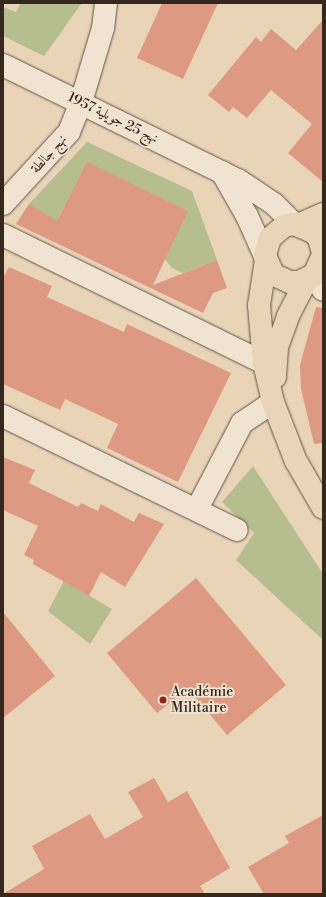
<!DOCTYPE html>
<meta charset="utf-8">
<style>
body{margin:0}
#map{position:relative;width:326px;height:897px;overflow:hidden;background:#e9d4b8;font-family:"Libre Bodoni",Amiri,serif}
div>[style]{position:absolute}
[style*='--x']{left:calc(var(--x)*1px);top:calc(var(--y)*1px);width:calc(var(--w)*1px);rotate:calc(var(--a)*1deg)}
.green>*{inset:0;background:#b6bd8f}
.building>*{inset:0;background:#de9983}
.roads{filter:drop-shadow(0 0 1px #615345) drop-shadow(0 0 1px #615345)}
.minor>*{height:22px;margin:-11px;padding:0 11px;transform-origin:11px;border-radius:11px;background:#f1e3d1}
.major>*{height:22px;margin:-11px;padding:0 11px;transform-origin:11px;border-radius:11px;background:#e9d4b8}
.dots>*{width:11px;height:11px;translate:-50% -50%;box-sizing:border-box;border:2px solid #f1e3d1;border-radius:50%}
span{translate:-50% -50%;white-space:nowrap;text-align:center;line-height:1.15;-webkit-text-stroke:3.5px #f1e3d1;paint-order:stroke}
.street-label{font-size:14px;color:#34281f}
.poi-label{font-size:14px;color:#34281f}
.left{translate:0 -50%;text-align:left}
.frame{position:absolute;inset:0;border:4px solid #34281f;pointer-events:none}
</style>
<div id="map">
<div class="green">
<i style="clip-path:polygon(21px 3px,82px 3px,44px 56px,3px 36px,3px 7px,16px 12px)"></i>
<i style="clip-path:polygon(87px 142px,192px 191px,217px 260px,183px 273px,172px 268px,87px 163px,58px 219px,75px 252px,29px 204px)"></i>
<i style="clip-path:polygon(253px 466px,323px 574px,323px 640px,236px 560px,254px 533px,222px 502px)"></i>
<i style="clip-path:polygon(64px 581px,112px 609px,90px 644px,48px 611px)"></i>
</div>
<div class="building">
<i style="clip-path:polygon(162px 3px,218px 3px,183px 79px,137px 58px)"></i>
<i style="clip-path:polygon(323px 20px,323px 182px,288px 153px,312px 124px,271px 90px,247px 118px,233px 107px,229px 112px,208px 95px,256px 37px,261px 42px,271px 29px,296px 50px)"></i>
<i style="clip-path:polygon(87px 162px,188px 211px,153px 285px,217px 260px,227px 288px,213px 293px,203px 313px,16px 224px,29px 204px,57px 221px)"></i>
<i style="clip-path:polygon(9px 267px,52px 286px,47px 297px,124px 332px,127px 324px,231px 373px,178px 482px,107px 448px,118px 424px,65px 399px,60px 410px,3px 384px,3px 278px)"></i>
<i style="clip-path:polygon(316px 307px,323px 308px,323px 443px,314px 444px,301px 389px,300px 365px)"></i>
<i style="clip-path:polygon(3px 457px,35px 470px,29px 483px,78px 507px,81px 503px,98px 511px,101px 504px,134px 522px,139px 513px,164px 524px,125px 587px,101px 572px,89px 596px,33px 564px,34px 560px,24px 555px,38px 526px,3px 510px)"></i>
<i style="clip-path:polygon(196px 578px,286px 685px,227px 735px,188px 688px,157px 713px,107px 653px)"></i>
<i style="clip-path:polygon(3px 612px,55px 676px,3px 718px)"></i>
<i style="clip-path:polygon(154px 778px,168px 802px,187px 791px,230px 868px,200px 886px,205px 894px,3px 894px,44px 869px,32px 846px,90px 814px,105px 839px,143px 817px,128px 792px)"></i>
<i style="clip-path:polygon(323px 815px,323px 894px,264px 894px,248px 867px,289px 843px,285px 836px)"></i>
</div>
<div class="roads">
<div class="minor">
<i style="--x:3;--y:65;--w:262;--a:26.1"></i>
<i style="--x:238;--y:180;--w:43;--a:33.7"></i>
<i style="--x:274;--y:204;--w:28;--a:45"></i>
<i style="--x:222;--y:172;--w:51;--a:60.4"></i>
<i style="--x:247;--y:216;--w:44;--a:65.8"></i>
<i style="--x:3;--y:204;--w:98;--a:-47.5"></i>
<i style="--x:69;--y:132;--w:32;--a:-68"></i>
<i style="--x:81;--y:102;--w:77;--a:-73.4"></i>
<i style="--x:103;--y:28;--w:25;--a:-83"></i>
<i style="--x:3;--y:235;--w:291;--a:26.1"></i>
<i style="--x:314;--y:275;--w:17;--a:59"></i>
<i style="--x:3;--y:416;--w:260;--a:26"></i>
<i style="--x:197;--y:509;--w:97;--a:-62.4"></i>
<i style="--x:242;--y:423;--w:37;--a:-34"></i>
</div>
<div class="major">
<i style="--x:298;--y:225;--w:27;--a:-24"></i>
<i style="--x:323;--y:253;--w:16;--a:-105"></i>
<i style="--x:319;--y:238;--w:8;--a:-135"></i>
<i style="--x:313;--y:232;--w:21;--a:-157"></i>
<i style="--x:294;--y:224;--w:10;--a:169"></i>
<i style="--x:284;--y:226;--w:18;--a:139"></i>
<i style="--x:270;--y:238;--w:19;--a:106"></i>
<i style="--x:265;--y:256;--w:21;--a:65"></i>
<i style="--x:274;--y:275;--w:17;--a:24"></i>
<i style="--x:290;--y:282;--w:9;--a:0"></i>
<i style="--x:299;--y:282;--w:17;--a:-25"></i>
<i style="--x:314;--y:275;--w:22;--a:-66"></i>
<i style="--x:266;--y:260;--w:46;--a:98.8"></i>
<i style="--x:259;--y:305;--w:58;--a:85.1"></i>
<i style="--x:264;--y:363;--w:40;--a:77"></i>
<i style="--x:273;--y:402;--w:33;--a:69"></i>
<i style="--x:285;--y:433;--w:30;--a:69"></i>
<i style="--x:296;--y:461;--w:54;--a:60.1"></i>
<i style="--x:275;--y:377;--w:30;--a:-86"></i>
<i style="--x:277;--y:347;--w:33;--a:-70"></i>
<i style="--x:288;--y:316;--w:42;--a:-62.8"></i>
</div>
</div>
<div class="dots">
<i style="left:163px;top:700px;background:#8f2418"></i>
</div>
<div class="street-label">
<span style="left:113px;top:118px;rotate:26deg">نهج 25 جويلية 1957</span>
<span style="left:49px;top:154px;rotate:-48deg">نهج جالطة</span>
</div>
<div class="poi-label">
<span class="left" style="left:171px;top:700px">Académie<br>Militaire</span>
</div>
<div class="frame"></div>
</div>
